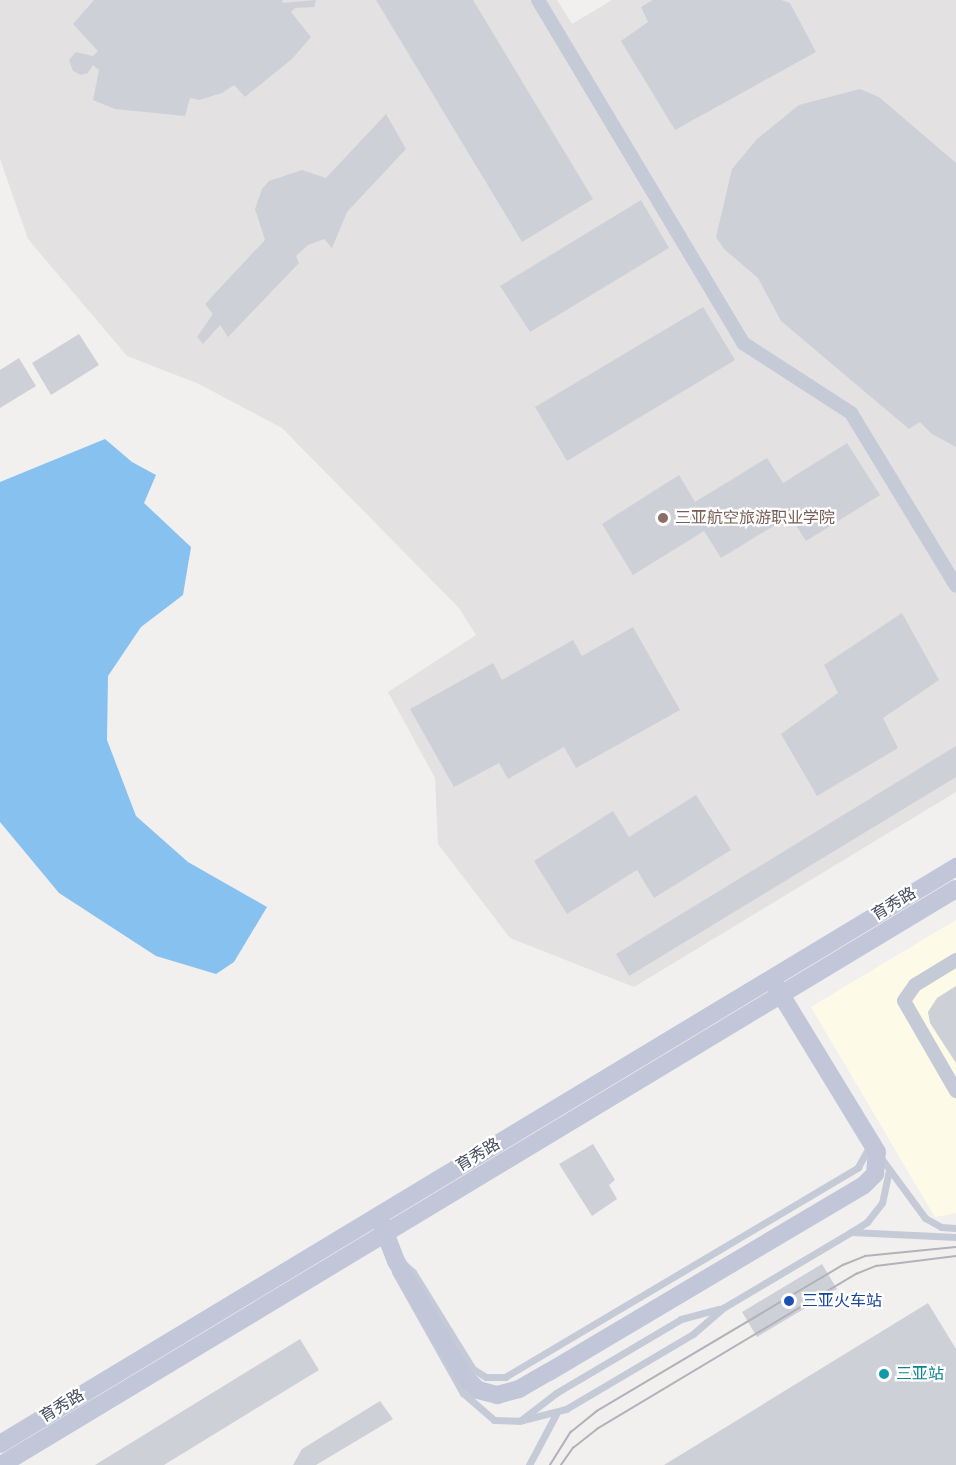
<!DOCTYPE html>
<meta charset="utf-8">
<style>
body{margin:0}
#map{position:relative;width:956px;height:1465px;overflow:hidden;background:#f2f0ef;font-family:Cabin,"Noto Sans SC",sans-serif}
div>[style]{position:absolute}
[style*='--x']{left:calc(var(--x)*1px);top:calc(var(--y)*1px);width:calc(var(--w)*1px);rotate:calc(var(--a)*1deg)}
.commercial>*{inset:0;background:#fdfbe8}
.education>*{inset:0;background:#e3e1e1}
.water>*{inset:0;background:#87c1ef}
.building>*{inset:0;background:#ced0d7}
.lane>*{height:7px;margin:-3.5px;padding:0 3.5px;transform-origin:3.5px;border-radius:3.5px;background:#c5cad7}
.street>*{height:14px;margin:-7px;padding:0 7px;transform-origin:7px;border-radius:7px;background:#c5cad7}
.secondary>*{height:18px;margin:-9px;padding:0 9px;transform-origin:9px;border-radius:9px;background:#c1c7d9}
.tram>*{height:1.5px;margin:-0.75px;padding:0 0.75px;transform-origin:0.75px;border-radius:0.75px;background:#b1b2ba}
.dots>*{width:16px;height:16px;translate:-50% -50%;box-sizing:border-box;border:3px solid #fff;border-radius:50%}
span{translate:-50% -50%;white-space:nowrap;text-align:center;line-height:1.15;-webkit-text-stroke:4.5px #fff;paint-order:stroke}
.education-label{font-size:16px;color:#785e54}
.left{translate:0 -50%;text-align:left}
.street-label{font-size:16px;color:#464d5d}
.transit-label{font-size:16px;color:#164399}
.culture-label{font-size:16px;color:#0d838f}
</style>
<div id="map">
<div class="commercial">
<i style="clip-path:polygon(956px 920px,956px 1213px,935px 1217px,811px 1007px)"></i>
</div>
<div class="education">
<i style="clip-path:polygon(0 0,557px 0,572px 24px,612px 0,956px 0,956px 792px,634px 987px,510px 938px,438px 844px,435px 778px,388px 692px,476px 635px,459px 608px,282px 428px,199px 384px,127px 356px,28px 239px,0 159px)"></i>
</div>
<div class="water">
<i style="clip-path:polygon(105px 439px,132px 462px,156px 475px,144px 503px,191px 547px,183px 595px,141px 627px,108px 676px,107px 740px,136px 816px,188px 862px,267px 907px,234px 962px,216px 974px,156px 956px,59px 893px,0 822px,0 482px)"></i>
</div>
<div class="building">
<i style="clip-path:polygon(94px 0,283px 0,282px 3px,316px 0,314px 7px,295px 8px,291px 12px,311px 37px,292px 59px,245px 97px,234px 85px,222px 93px,199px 100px,190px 98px,185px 116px,115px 109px,93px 100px,99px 70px,93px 65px,88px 73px,81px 75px,73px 71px,69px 60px,76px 52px,93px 56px,98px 51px,73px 24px)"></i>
<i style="clip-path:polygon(376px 0,473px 0,593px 199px,522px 242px)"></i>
<i style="clip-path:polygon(653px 0,781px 0,790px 3px,816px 52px,675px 130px,621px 41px,648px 22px,641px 7px)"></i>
<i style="clip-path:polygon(860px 89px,879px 97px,956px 163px,956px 447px,932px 434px,920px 422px,909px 429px,781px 321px,758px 278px,724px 249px,716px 237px,732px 169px,757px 139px,799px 105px)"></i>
<i style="clip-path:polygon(386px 114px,406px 149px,347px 212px,332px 248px,324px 239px,308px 245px,296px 256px,299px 263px,228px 337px,220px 325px,203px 344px,197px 337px,213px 314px,205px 304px,265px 240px,255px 209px,262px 189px,269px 181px,302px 170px,326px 178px)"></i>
<i style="clip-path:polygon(641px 200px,669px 248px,530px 332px,500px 286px)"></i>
<i style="clip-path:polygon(703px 307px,735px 360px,567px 461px,535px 407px)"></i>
<i style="clip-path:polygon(79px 334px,99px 365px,51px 395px,32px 363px)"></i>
<i style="clip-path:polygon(19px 358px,36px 386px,0 408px,0 370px)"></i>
<i style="clip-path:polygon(847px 443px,880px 495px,806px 541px,790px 516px,721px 558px,704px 531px,633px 575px,602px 524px,679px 475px,695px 502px,767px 458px,783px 483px)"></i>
<i style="clip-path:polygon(902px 613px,939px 680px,883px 718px,898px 748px,817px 796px,781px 734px,838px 693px,824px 665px)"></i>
<i style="clip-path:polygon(633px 627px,680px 710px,576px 768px,564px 747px,508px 779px,499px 763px,454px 787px,410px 709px,493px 663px,502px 680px,573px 640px,582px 656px)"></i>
<i style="clip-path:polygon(956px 746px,956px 777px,629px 976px,616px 954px)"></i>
<i style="clip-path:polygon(696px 795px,731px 850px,654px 898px,637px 870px,567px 914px,534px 861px,613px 811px,629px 837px)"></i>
<i style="clip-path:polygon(956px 986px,956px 1063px,930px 1023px,928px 1012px,937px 998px)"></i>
<i style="clip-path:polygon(593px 1144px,615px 1180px,609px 1185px,617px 1199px,592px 1216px,559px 1164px)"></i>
<i style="clip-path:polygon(822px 1264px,837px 1289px,757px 1337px,742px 1312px)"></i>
<i style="clip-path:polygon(928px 1303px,956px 1349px,956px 1465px,664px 1465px)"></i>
<i style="clip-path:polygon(300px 1339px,319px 1370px,164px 1465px,95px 1465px)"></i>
<i style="clip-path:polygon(380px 1401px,393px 1419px,316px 1465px,293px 1465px,302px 1449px)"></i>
</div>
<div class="lane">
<i style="--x:881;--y:1158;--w:74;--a:53.7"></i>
<i style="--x:925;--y:1218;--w:18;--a:29"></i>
<i style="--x:941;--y:1227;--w:15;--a:4"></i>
<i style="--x:851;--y:1232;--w:19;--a:-32"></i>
<i style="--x:867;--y:1222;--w:24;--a:-52"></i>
<i style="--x:882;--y:1203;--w:34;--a:-78"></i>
<i style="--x:404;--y:1264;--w:12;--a:42"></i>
<i style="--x:413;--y:1272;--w:114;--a:58.3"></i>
<i style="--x:473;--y:1369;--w:15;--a:32"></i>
<i style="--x:486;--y:1377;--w:19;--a:0"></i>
<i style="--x:505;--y:1377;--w:411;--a:-30.7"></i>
<i style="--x:858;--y:1167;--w:23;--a:-61"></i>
<i style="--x:395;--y:1272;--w:139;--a:60.7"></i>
<i style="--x:463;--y:1393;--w:41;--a:41.1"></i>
<i style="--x:494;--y:1420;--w:25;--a:2"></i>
<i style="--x:519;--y:1421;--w:49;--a:-14.3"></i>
<i style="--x:566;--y:1409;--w:147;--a:-30.6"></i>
<i style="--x:693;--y:1334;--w:40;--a:-41"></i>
<i style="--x:723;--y:1308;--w:149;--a:-30.7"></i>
<i style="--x:851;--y:1232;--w:105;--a:2.7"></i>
<i style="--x:521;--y:1420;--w:44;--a:-37.6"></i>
<i style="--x:556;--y:1393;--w:145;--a:-30.6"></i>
<i style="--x:681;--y:1319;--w:39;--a:-15"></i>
<i style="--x:529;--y:1465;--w:58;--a:-62.1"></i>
</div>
<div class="street">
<i style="--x:538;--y:0;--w:400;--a:59.1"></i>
<i style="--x:743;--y:343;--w:129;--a:32.9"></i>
<i style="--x:851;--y:413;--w:202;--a:58.7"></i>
<i style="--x:956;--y:960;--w:48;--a:148.6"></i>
<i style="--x:915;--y:985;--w:19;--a:125"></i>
<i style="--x:904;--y:1001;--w:104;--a:60"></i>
</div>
<div class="secondary">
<i style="--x:381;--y:1222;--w:42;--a:69"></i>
<i style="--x:396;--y:1261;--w:132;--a:59.6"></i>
<i style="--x:463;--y:1375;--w:21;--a:45"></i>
<i style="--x:478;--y:1390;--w:20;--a:15"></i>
<i style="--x:497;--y:1395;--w:23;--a:-15"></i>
<i style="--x:519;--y:1389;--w:34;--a:-30"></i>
<i style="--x:549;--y:1372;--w:366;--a:-30.7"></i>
<i style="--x:864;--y:1185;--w:16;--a:-45"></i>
<i style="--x:875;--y:1174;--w:22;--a:-85"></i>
<i style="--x:877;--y:1152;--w:196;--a:-121.4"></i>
<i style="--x:0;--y:1444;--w:1117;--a:-31.11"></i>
<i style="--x:1;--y:1465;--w:1115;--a:-31.1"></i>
</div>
<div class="tram">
<i style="--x:550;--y:1465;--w:39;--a:-58"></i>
<i style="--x:571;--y:1432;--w:33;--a:-39"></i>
<i style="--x:597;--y:1411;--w:286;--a:-30.7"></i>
<i style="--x:843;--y:1265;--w:24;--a:-22"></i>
<i style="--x:865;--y:1256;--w:91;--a:-5.6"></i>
<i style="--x:561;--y:1465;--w:21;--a:-55"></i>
<i style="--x:573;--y:1448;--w:31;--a:-38"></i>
<i style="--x:597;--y:1429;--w:302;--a:-30.9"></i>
<i style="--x:856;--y:1274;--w:22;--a:-22"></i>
<i style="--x:876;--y:1266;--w:81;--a:-7.1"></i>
</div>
<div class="dots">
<i style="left:663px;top:518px;background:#8d6e63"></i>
<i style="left:789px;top:1301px;background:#1a4fb4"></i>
<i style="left:884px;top:1374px;background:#0f9aa8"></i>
</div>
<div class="education-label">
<span class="left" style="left:675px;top:518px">三亚航空旅游职业学院</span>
</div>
<div class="street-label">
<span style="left:894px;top:904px;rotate:-31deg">育秀路</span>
<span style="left:478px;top:1155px;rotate:-31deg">育秀路</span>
<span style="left:62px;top:1406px;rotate:-31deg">育秀路</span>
</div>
<div class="transit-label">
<span class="left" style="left:802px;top:1301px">三亚火车站</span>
</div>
<div class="culture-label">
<span class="left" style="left:896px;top:1374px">三亚站</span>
</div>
</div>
